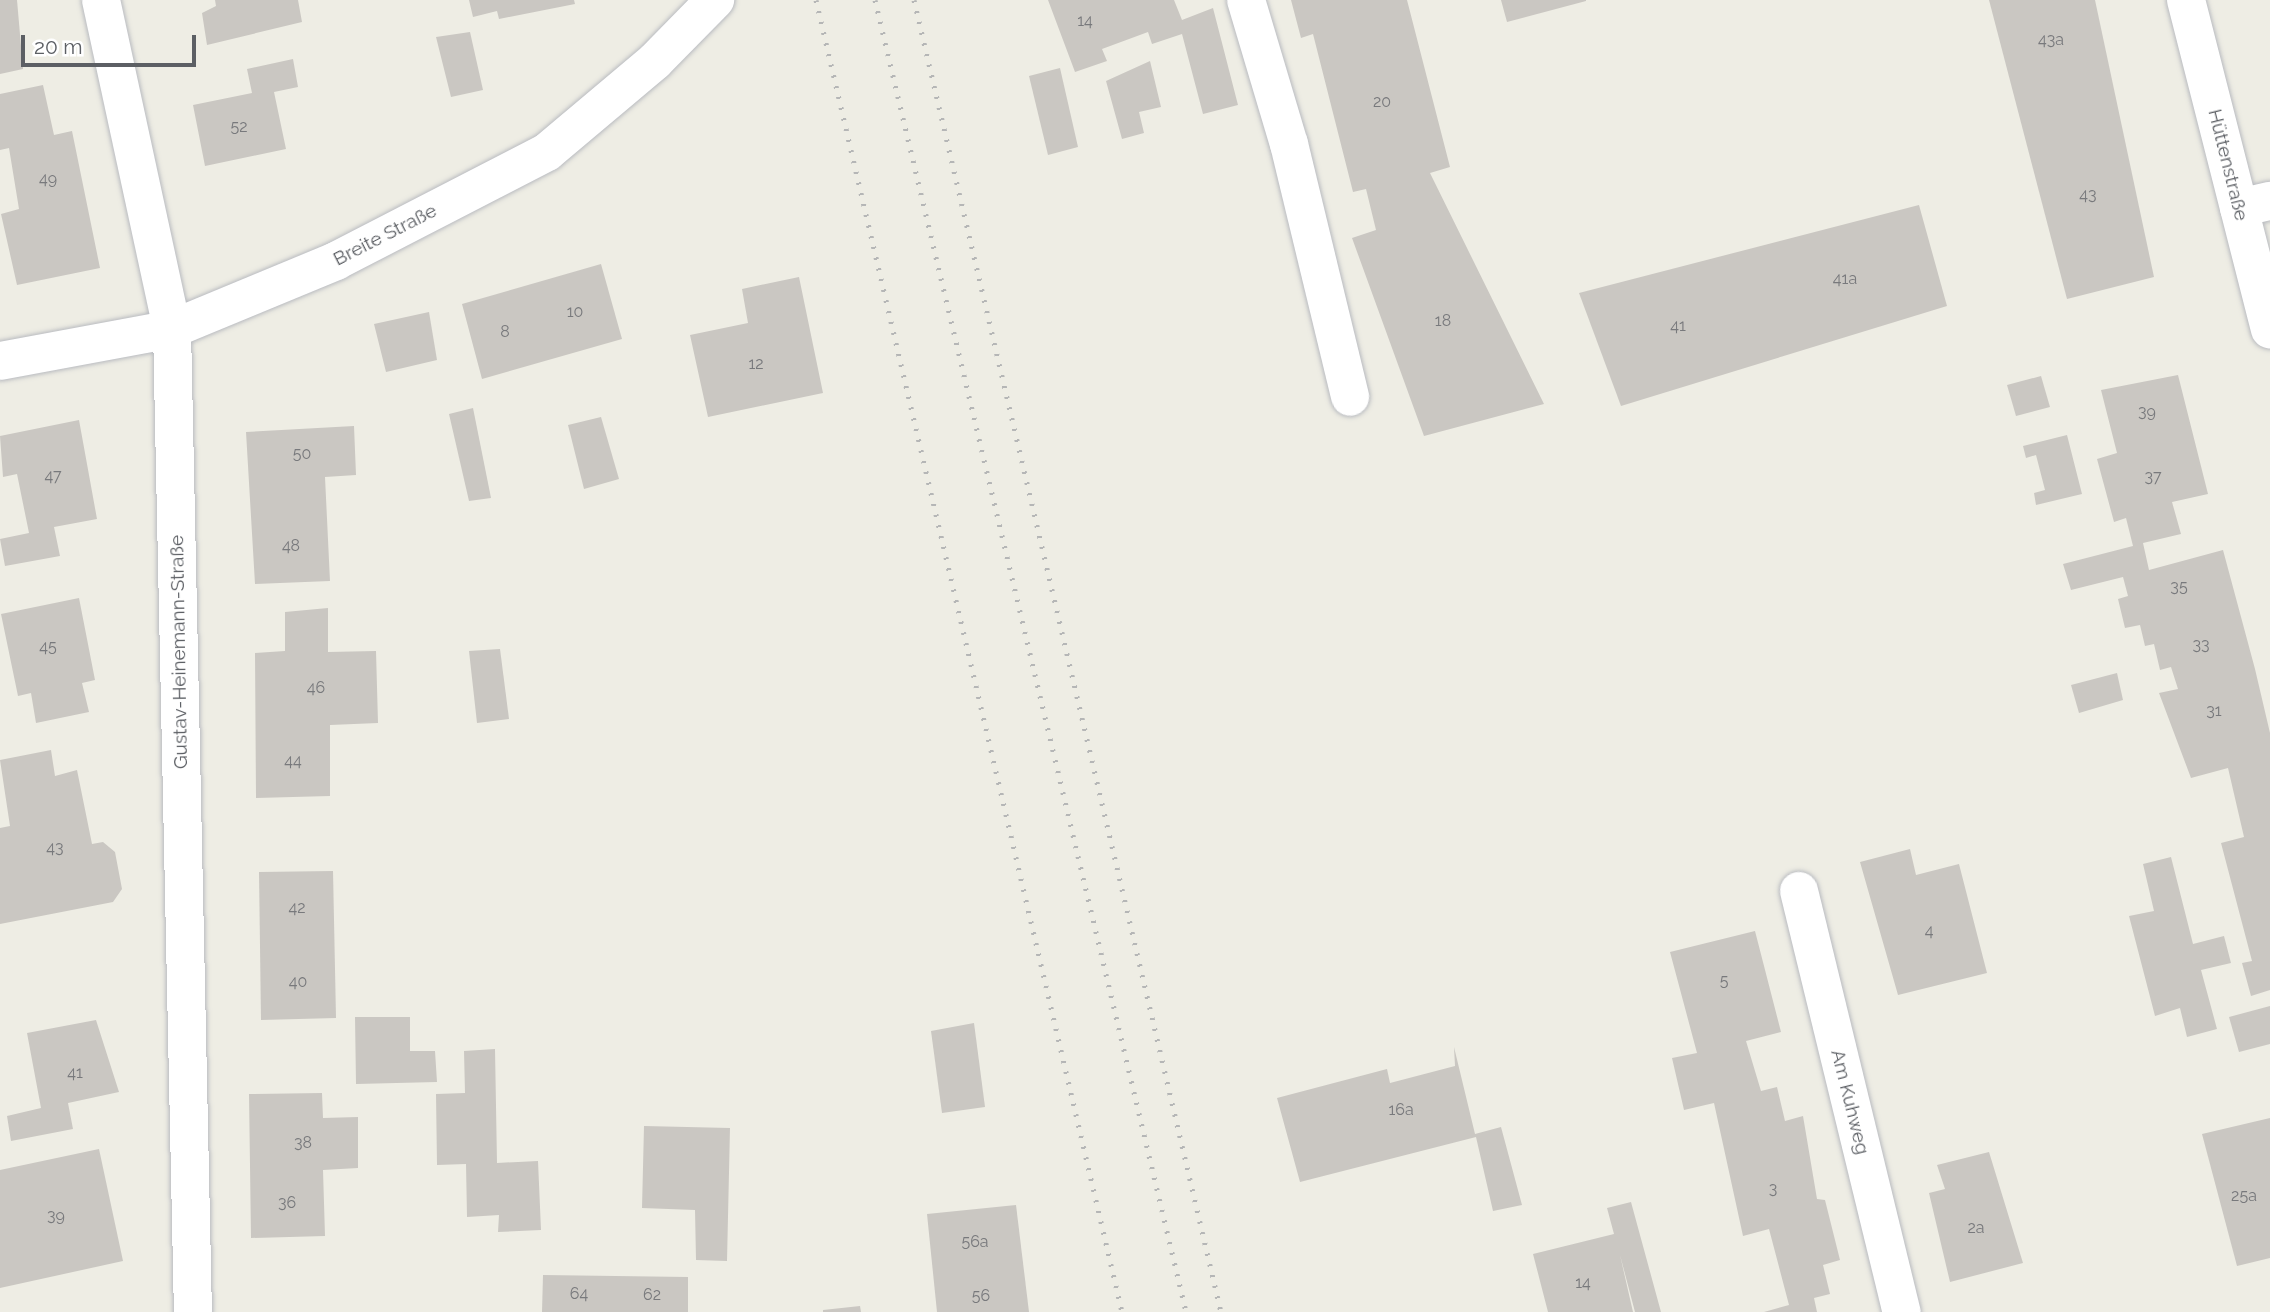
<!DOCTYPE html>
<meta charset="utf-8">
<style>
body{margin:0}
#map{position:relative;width:2270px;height:1312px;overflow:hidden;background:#eeede4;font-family:Raleway,sans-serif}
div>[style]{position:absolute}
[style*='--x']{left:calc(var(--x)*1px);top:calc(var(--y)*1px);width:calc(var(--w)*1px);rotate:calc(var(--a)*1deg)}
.building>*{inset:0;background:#cac7c2}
.roads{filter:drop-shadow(0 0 2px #b9bbc0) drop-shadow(0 0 2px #b9bbc0)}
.minor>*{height:38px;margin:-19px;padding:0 19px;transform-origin:19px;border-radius:19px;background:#fff}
.rail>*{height:5px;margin-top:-2.5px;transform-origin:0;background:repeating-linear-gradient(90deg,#b5b6b6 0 2px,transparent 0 11px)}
span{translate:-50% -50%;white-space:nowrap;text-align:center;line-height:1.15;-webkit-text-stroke:5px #fff;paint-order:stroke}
.number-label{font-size:16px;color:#78797c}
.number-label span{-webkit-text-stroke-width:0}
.street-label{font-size:19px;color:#5c5f64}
.scale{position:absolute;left:21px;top:35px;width:175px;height:32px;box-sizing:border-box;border:4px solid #5c5f64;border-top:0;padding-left:9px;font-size:21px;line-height:24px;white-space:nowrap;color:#5c5f64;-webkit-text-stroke:5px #fff;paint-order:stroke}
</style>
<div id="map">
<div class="building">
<i style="clip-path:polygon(0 0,17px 0,23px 69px,0 74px)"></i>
<i style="clip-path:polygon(215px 0,298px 0,302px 22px,207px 45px,202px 13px,216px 6px)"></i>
<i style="clip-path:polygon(469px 0,574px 0,575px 4px,499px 19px,497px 11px,473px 17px)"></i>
<i style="clip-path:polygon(1048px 0,1174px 0,1182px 20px,1213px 8px,1238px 105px,1203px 114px,1182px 34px,1152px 44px,1148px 32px,1102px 49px,1107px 61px,1075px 72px)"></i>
<i style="clip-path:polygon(1291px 0,1407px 0,1450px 167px,1430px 173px,1544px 404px,1424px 436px,1352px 238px,1376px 230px,1366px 189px,1353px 192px,1313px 34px,1301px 38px)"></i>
<i style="clip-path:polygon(1501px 0,1586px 0,1586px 1px,1507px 22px)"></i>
<i style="clip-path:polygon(1989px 0,2095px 0,2154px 277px,2067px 299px)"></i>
<i style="clip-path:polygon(470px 32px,483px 90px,451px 97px,436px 37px)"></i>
<i style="clip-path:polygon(293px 59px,298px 87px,274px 92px,286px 149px,205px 166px,193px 105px,252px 93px,247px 69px)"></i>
<i style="clip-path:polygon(1150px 61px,1161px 107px,1139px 112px,1144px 133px,1122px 139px,1106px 81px)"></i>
<i style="clip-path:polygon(1060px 68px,1078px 147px,1048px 155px,1029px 76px)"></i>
<i style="clip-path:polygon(43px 85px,54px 135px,72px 131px,100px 268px,17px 285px,1px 214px,19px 209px,9px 148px,0 150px,0 94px)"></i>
<i style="clip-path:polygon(1919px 205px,1947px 306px,1621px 406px,1579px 293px)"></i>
<i style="clip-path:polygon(601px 264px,622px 339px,482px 379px,462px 304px)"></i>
<i style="clip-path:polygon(799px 277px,823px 393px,708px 417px,690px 335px,748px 323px,742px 289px)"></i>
<i style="clip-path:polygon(429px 312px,437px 360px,386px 372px,374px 324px)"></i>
<i style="clip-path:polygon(2178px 375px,2208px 494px,2172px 502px,2181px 534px,2143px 543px,2149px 570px,2223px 550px,2255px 669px,2270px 733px,2270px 990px,2251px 996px,2242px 963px,2252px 961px,2221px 843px,2244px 837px,2228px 768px,2191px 778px,2159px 693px,2178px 689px,2171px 667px,2160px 670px,2154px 644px,2145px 646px,2140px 625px,2125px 628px,2118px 599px,2128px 596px,2123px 577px,2071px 590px,2063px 564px,2133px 546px,2126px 518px,2114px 522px,2097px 459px,2117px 453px,2101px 390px)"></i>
<i style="clip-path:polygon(2041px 376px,2050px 407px,2016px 416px,2007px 385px)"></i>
<i style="clip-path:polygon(473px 408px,491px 498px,469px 501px,449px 414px)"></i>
<i style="clip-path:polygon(601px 417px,619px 479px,584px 489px,568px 425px)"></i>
<i style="clip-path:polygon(79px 420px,97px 519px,54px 527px,60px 556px,5px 566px,0 539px,29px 533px,17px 474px,3px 477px,0 436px)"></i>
<i style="clip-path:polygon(354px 426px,356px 475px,325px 477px,330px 581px,255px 584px,246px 432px)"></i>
<i style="clip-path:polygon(2067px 435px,2082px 494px,2036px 505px,2034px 493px,2045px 490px,2036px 455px,2026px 458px,2023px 446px)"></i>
<i style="clip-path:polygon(79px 598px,95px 680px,82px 683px,89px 712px,36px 723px,31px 693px,18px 696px,1px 614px)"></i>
<i style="clip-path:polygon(328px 608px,328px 652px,376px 651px,378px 723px,330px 725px,330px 796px,256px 798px,255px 653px,285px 651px,285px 612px)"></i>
<i style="clip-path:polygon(500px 649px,509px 719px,477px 723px,469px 651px)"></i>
<i style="clip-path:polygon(2117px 673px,2123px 700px,2079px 713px,2071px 685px)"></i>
<i style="clip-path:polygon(51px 750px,55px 776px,77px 770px,92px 844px,103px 842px,115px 852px,122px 889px,113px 902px,0 924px,0 828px,10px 826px,0 760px)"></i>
<i style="clip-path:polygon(1910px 849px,1916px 875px,1959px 864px,1987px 973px,1898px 995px,1860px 862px)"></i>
<i style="clip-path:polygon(2171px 857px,2193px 944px,2224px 936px,2231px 963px,2201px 970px,2217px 1029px,2187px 1037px,2180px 1008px,2155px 1016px,2129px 916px,2154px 911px,2143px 864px)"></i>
<i style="clip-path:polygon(333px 871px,336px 1018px,261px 1020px,259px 872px)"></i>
<i style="clip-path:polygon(1755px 931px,1781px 1032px,1746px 1041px,1761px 1091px,1777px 1087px,1785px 1121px,1803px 1116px,1817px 1199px,1825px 1200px,1840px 1260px,1823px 1265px,1830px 1294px,1814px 1298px,1817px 1312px,1764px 1312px,1789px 1305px,1769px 1229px,1743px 1236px,1714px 1103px,1684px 1110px,1672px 1058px,1697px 1053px,1670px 952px)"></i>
<i style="clip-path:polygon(2270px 1006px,2270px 1044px,2239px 1052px,2229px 1017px)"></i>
<i style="clip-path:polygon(355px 1017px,410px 1017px,410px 1051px,435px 1051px,437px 1082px,356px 1084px)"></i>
<i style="clip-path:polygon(96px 1020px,119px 1092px,68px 1103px,73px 1129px,11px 1141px,7px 1116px,41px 1108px,27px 1033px)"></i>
<i style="clip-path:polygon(974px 1023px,985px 1107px,942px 1113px,931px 1031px)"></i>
<i style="clip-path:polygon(1454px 1047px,1475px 1134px,1501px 1127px,1522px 1205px,1493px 1211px,1476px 1137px,1300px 1182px,1277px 1098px,1387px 1069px,1390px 1083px,1455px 1066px)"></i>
<i style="clip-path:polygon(495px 1049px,497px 1163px,538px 1161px,541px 1230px,498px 1232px,499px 1215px,467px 1217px,466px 1164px,437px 1165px,436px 1094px,465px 1093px,464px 1051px)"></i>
<i style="clip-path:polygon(322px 1093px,323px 1118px,358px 1117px,358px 1168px,323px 1170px,325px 1236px,251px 1238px,249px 1094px)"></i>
<i style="clip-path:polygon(2270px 1118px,2270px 1258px,2237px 1266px,2202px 1134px)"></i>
<i style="clip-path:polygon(644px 1126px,730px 1128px,727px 1261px,696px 1260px,695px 1210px,642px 1208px)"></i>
<i style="clip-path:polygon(99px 1149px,123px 1261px,0 1288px,0 1170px)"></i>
<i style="clip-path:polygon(1989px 1152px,2023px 1263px,1950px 1282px,1929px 1193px,1945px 1189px,1937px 1165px)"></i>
<i style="clip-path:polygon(1631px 1202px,1661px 1312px,1635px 1312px,1620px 1255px,1633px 1312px,1548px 1312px,1533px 1254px,1614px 1234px,1607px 1208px)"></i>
<i style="clip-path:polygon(1016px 1205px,1029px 1312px,937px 1312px,927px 1214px)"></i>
<i style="clip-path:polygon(543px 1275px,688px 1277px,688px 1312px,542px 1312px)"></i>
<i style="clip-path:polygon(860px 1306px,861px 1312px,823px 1312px,823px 1310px)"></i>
</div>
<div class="roads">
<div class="minor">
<i style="--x:101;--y:0;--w:337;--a:77.8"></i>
<i style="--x:172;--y:329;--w:983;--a:88.78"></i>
<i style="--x:1246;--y:0;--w:150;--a:73.4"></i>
<i style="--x:1289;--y:144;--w:260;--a:76.4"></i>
<i style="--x:2186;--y:0;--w:340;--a:75.7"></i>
<i style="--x:2239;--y:208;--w:32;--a:-13"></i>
<i style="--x:0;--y:361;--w:175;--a:-10.5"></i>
<i style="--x:172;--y:329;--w:178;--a:-22.5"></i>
<i style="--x:336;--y:261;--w:237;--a:-27.3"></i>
<i style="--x:547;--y:152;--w:141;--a:-40.1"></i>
<i style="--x:655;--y:61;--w:86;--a:-45.5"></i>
<i style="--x:1799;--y:891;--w:433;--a:76.3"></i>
</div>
</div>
<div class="rail">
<i style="--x:816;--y:0;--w:1347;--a:76.87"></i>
<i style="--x:875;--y:0;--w:1348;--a:76.66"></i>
<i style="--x:914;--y:0;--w:1347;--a:76.83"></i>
</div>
<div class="number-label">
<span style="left:1085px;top:21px">14</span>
<span style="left:2051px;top:40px">43a</span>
<span style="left:1382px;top:102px">20</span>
<span style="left:239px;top:127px">52</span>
<span style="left:48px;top:179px">49</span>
<span style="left:2088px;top:195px">43</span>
<span style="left:1845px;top:279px">41a</span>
<span style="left:575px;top:312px">10</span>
<span style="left:1443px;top:321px">18</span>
<span style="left:1678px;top:326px">41</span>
<span style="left:505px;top:332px">8</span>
<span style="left:756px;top:364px">12</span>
<span style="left:2147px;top:412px">39</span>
<span style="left:302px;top:454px">50</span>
<span style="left:53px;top:476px">47</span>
<span style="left:2153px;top:477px">37</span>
<span style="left:291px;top:546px">48</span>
<span style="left:2179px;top:587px">35</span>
<span style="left:2201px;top:645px">33</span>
<span style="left:48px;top:647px">45</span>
<span style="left:316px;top:688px">46</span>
<span style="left:2214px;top:711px">31</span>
<span style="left:293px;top:761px">44</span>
<span style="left:55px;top:848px">43</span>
<span style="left:297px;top:908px">42</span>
<span style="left:1929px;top:931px">4</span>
<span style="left:1724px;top:981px">5</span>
<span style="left:298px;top:982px">40</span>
<span style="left:75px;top:1073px">41</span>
<span style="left:1401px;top:1110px">16a</span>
<span style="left:303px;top:1143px">38</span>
<span style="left:1773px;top:1189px">3</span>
<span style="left:2244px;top:1196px">25a</span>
<span style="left:287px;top:1203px">36</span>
<span style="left:56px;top:1216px">39</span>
<span style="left:1976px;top:1228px">2a</span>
<span style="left:975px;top:1242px">56a</span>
<span style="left:1583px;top:1283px">14</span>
<span style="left:579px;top:1294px">64</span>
<span style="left:652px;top:1295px">62</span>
<span style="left:981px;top:1296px">56</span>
</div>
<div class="street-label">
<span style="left:2228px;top:165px;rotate:76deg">Hüttenstraße</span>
<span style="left:385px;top:235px;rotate:-27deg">Breite Straße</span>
<span style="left:179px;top:652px;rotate:-91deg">Gustav-Heinemann-Straße</span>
<span style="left:1850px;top:1102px;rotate:76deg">Am Kuhweg</span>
</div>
<div class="scale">20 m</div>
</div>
